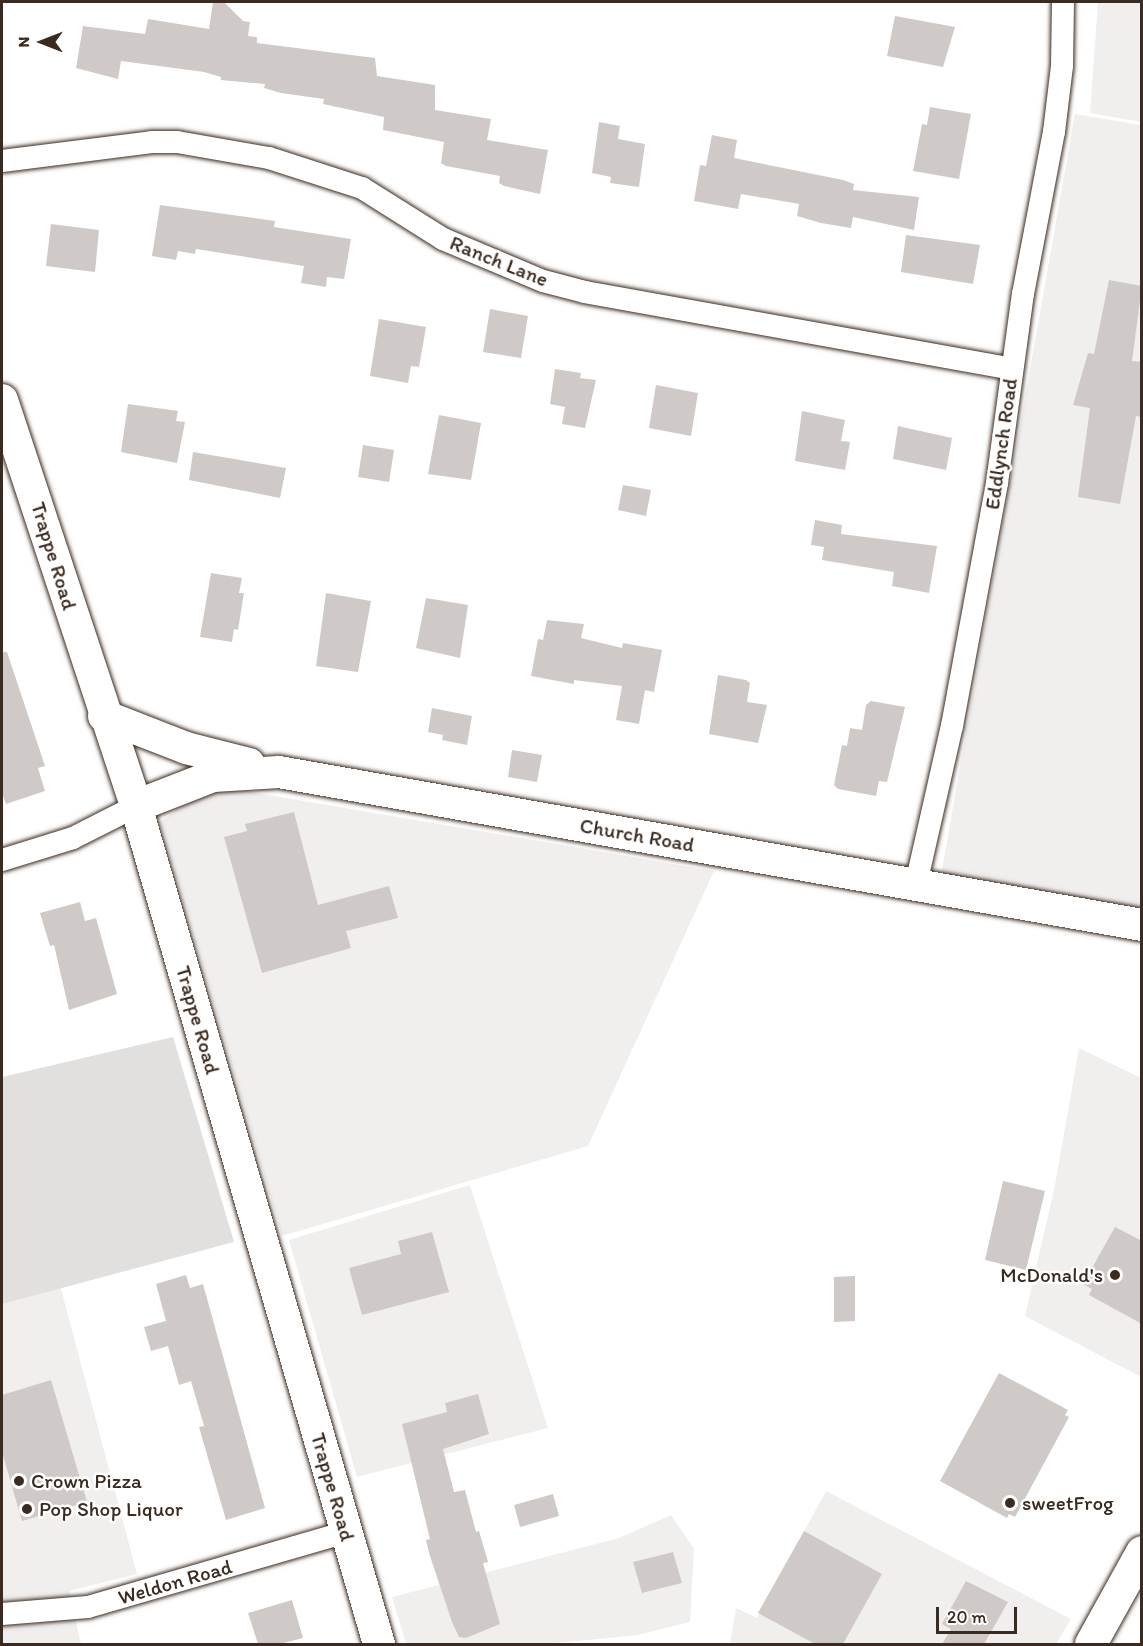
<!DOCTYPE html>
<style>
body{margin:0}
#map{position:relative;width:1143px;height:1646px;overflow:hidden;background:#fff;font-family:Itim,sans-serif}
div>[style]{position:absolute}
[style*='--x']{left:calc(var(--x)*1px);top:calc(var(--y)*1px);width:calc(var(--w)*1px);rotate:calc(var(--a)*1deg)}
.built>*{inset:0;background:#f1efee}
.green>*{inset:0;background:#e2e0de}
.building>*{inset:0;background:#cfcac7}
.roads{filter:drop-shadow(0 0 2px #3b2a1e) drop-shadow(0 0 2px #3b2a1e)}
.street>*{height:22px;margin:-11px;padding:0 11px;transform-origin:11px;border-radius:11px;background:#fff}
.secondary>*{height:32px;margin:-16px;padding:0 16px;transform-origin:16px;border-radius:16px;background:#fff}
.dots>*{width:16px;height:16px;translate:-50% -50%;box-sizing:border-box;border:3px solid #fff;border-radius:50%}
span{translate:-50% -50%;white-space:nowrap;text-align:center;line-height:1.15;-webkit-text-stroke:5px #fff;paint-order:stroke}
.street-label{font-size:21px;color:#3b2a1e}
.poi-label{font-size:21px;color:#3b2a1e}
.right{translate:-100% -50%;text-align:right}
.left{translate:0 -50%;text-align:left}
.frame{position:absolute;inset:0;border:3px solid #3b2a1e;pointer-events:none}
.north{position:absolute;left:12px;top:12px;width:60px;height:60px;-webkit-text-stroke:4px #fff;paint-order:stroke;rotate:270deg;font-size:16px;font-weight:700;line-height:24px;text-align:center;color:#3b2a1e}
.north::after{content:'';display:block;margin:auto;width:21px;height:27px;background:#3b2a1e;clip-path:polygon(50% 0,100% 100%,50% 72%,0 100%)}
.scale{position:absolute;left:936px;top:1607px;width:81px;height:27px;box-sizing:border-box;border:3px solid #3b2a1e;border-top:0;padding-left:8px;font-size:18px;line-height:21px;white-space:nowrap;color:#3b2a1e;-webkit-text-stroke:4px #fff;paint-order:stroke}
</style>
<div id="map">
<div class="built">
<i style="clip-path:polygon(1098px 2px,1141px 2px,1141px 122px,1090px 113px)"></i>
<i style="clip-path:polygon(1075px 114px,1141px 125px,1141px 911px,941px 875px)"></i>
<i style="clip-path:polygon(234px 789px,714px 871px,588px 1146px,282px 1236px,160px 822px,194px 797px)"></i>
<i style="clip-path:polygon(1079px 1048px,1141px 1078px,1141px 1377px,1025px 1316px,1055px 1185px)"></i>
<i style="clip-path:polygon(470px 1185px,548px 1428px,357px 1477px,289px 1240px)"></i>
<i style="clip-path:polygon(60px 1285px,137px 1574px,69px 1591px,81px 1644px,2px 1644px,2px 1301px)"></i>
<i style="clip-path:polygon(826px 1491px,1071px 1619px,1056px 1644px,730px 1644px,736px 1608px,757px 1618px)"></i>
<i style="clip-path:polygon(671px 1515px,694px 1549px,690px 1622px,638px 1635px,547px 1644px,406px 1644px,392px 1597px,619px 1538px)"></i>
</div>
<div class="green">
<i style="clip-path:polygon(173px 1037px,234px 1242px,2px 1304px,2px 1077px)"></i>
</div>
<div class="building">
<i style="clip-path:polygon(213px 2px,224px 2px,243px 21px,250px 22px,248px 36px,257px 37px,257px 43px,375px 58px,377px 76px,435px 85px,435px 110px,491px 119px,487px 140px,548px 150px,540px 194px,504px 186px,499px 183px,500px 176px,446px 166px,441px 163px,444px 142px,383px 130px,384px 117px,323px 104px,324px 99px,281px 93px,264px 88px,265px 84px,221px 80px,221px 77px,204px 72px,121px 61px,118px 79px,76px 68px,83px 26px,145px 34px,148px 19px,209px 29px)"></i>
<i style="clip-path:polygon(895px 16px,955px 27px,943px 67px,887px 56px)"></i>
<i style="clip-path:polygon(930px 107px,971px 114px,959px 179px,913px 171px,922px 124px,927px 125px)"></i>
<i style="clip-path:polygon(599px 122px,620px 126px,618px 139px,645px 144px,639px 187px,610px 183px,611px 177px,592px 173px)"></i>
<i style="clip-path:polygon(712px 135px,737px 140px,734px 158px,843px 180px,854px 184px,853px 190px,919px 197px,914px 230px,853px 217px,851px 228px,821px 223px,797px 216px,799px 204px,741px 194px,738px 209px,694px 201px,700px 165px,706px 166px)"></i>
<i style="clip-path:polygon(160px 205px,275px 221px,274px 227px,351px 239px,344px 279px,327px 277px,326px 287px,301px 283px,304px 266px,196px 249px,195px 254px,178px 251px,176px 260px,152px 256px)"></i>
<i style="clip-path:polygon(51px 224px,99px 230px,95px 272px,46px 266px)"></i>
<i style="clip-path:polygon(906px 235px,980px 245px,973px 284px,901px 272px)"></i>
<i style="clip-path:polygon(1109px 280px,1142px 286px,1132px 361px,1142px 362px,1142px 417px,1136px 416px,1120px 504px,1078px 497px,1090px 408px,1073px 405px,1088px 353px,1094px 354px)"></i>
<i style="clip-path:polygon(490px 309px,528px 316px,521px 358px,483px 352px)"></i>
<i style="clip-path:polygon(379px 319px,426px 327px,419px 367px,411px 366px,408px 383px,370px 376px)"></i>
<i style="clip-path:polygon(555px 369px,581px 373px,580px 378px,596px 380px,585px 428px,562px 424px,565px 407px,550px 404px)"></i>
<i style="clip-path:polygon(656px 385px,698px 393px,691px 436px,649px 428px)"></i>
<i style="clip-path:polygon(128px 404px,178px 411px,176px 421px,185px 422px,177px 463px,121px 452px)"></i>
<i style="clip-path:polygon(802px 411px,845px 420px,841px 441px,850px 442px,845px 470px,795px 461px)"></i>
<i style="clip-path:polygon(439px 415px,481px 423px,471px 480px,428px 474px)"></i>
<i style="clip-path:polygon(898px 426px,952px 438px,946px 470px,893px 459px)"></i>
<i style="clip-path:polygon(363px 445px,394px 450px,389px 482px,358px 477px)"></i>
<i style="clip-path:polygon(193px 452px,286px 468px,280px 498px,189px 480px)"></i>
<i style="clip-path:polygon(623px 485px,651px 490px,646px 516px,618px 510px)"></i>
<i style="clip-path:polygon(815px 520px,842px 525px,841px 534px,937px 546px,929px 593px,892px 586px,894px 572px,822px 560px,824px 547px,811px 545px)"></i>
<i style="clip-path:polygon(211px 573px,242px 578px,239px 593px,244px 593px,238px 630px,234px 629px,232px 642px,200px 637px)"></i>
<i style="clip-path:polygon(326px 593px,371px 601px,358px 672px,316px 666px)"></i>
<i style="clip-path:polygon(426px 598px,468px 605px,460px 658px,416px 648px)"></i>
<i style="clip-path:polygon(547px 620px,584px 624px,581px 638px,622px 648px,623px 643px,662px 650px,654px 692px,645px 690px,639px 724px,616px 720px,622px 686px,574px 680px,574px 684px,531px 676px,538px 639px,543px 640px)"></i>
<i style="clip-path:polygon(2px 652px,7px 652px,45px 766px,38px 768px,45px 791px,6px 804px,2px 793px)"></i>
<i style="clip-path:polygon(718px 675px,746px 680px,750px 683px,747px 702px,767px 705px,758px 743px,709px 734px)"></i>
<i style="clip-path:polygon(871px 701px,905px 707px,887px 782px,879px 781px,876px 796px,838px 789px,834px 785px,842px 745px,847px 746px,850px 728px,862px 730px,866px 705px)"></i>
<i style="clip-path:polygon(432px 708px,472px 716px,467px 745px,442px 740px,443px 735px,428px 732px)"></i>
<i style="clip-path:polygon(512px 750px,542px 755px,537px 782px,508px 777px)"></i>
<i style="clip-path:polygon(294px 812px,318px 905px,389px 886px,398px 918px,346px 931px,351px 948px,262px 973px,224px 837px,247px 831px,245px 824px)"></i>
<i style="clip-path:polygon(80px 902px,85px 921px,96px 918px,117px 994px,69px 1010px,54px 945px,50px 946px,40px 913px)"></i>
<i style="clip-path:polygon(1003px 1181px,1045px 1191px,1026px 1270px,985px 1260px)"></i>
<i style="clip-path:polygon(1115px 1227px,1142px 1241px,1142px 1324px,1089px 1295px,1092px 1289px,1083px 1284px)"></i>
<i style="clip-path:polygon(432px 1232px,449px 1292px,362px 1315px,349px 1268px,401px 1254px,398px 1241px)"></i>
<i style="clip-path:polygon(186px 1275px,190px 1288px,203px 1284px,265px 1508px,226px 1520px,201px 1434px,199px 1427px,204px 1426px,191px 1381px,179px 1385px,168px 1346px,151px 1351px,144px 1327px,166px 1321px,156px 1284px)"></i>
<i style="clip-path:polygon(855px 1276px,855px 1321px,834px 1322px,834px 1277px)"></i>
<i style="clip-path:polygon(999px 1373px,1068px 1410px,1065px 1415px,1069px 1417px,1015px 1517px,1009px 1514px,1007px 1518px,940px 1481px)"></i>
<i style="clip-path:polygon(51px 1380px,87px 1502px,22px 1521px,2px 1452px,2px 1395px)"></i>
<i style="clip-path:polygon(478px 1394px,489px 1434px,443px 1449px,454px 1492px,465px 1490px,476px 1532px,479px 1531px,488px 1562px,483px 1563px,500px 1624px,466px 1638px,459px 1637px,452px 1622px,429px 1553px,426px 1540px,430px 1539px,402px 1424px,447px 1412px,445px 1403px)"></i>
<i style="clip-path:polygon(553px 1494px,559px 1516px,520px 1527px,514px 1505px)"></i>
<i style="clip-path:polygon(804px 1531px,882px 1574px,843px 1644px,815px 1644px,758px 1613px)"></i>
<i style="clip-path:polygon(673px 1552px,682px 1583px,642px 1593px,633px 1562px)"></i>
<i style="clip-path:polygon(966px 1581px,1008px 1602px,984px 1644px,942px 1644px,951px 1629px,942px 1624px)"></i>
<i style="clip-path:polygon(292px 1600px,303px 1638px,280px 1644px,258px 1644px,248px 1613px)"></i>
</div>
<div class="roads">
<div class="street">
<i style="--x:2;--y:161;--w:151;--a:-7.2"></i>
<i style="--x:152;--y:142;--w:25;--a:0"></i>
<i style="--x:177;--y:142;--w:93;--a:9.9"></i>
<i style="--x:269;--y:158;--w:98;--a:17.9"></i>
<i style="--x:362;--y:188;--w:96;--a:32.2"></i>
<i style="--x:443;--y:239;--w:108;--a:22.8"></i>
<i style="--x:543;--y:281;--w:43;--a:14.7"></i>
<i style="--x:585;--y:292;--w:433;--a:10.2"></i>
<i style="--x:2;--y:860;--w:74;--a:-17.2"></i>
<i style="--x:73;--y:838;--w:71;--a:-26.9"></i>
<i style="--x:916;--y:884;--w:162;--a:-77.2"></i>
<i style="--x:952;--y:726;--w:247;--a:-79.5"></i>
<i style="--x:997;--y:483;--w:191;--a:-82.2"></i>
<i style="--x:1023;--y:294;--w:165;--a:-79.2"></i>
<i style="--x:1054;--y:132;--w:66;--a:-83.1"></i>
<i style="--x:1062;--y:66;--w:64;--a:-89.1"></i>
<i style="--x:2;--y:1614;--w:86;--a:-4.7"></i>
<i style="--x:88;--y:1607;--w:269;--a:-16.2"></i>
</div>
<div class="secondary">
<i style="--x:2;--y:400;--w:428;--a:71.7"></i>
<i style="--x:136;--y:806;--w:873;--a:73.83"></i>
<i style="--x:104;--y:716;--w:88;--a:21.3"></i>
<i style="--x:186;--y:748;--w:65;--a:14.3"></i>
<i style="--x:136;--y:806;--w:83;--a:-21.3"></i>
<i style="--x:213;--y:776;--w:66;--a:-3.5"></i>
<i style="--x:279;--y:772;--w:876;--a:10.05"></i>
<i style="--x:1091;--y:1644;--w:105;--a:-61"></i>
</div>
</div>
<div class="dots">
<i style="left:1115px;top:1275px;background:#3b2a1e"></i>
<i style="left:19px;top:1481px;background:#3b2a1e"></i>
<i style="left:1010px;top:1503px;background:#3b2a1e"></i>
<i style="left:27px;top:1509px;background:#3b2a1e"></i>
</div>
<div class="street-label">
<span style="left:499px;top:261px;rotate:22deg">Ranch Lane</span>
<span style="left:1001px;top:444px;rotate:-82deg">Eddlynch Road</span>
<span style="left:54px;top:556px;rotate:73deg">Trappe Road</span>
<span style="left:637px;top:835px;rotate:10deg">Church Road</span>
<span style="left:198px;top:1020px;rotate:74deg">Trappe Road</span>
<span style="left:333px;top:1487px;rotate:74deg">Trappe Road</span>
<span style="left:175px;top:1582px;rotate:-16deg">Weldon Road</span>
</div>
<div class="poi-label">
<span class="right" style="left:1103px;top:1275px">McDonald's</span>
<span class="left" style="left:31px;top:1481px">Crown Pizza</span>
<span class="left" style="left:1022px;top:1503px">sweetFrog</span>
<span class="left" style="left:39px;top:1509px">Pop Shop Liquor</span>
</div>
<div class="frame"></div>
<div class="north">N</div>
<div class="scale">20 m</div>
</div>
